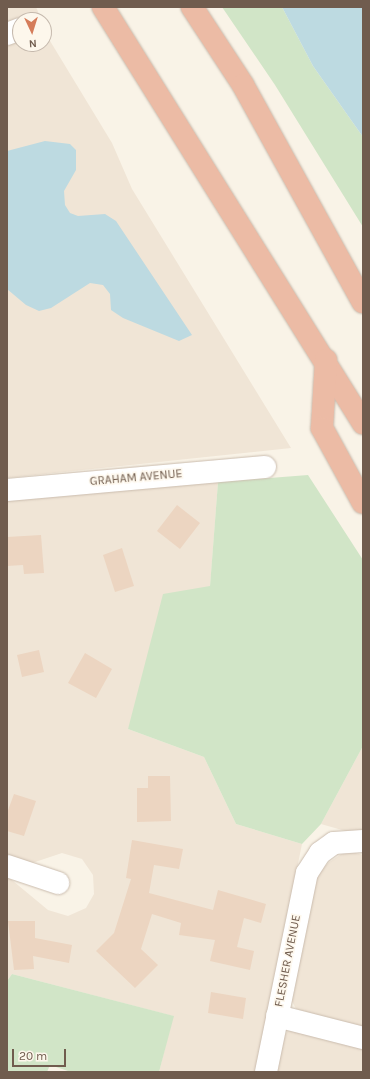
<!DOCTYPE html>
<style>
body{margin:0}
#map{position:relative;width:370px;height:1079px;overflow:hidden;background:#f9f3e7;font-family:Karla,sans-serif}
div>[style]{position:absolute}
[style*='--x']{left:calc(var(--x)*1px);top:calc(var(--y)*1px);width:calc(var(--w)*1px);rotate:calc(var(--a)*1deg)}
.residential>*{inset:0;background:#f0e5d6}
.green>*{inset:0;background:#d1e5c7}
.water>*{inset:0;background:#bddae1}
.building>*{inset:0;background:#ecd5c1}
.roads{filter:drop-shadow(0 0 1px #cabcae) drop-shadow(0 0 1px #cabcae)}
.minor>*{height:22px;margin:-11px;padding:0 11px;transform-origin:11px;border-radius:11px;background:#fff}
.highway>*{height:22px;margin:-11px;padding:0 11px;transform-origin:11px;border-radius:11px;background:#ecbba5}
span{translate:-50% -50%;white-space:nowrap;text-align:center;line-height:1.15;-webkit-text-stroke:3px #fdf7ec;paint-order:stroke}
.street-label{font-size:12px;color:#705c4e}
.frame{position:absolute;inset:0;border:8px solid #705c4e;pointer-events:none}
.north{position:absolute;left:12px;top:12px;width:40px;height:40px;box-sizing:border-box;background:#fdf7ec;border:1px solid #c5b9ad;border-radius:50%;rotate:176deg;font-size:11px;font-weight:700;line-height:16px;text-align:center;color:#705c4e}
.north::after{content:'';display:block;margin:auto;width:14px;height:18px;background:#d57c5a;clip-path:polygon(50% 0,100% 100%,50% 72%,0 100%)}
.scale{position:absolute;left:12px;top:1049px;width:54px;height:18px;box-sizing:border-box;border:2px solid #705c4e;border-top:0;padding-left:5px;font-size:12px;line-height:14px;white-space:nowrap;color:#705c4e;-webkit-text-stroke:3px #fdf7ec;paint-order:stroke}
</style>
<div id="map">
<div class="residential">
<i style="clip-path:polygon(7px 7px,36px 7px,39px 14px,7px 26px)"></i>
<i style="clip-path:polygon(44px 31px,112px 143px,132px 189px,291px 448px,7px 478px,7px 42px,20px 38px,20px 44px,44px 44px)"></i>
<i style="clip-path:polygon(218px 482px,210px 587px,128px 729px,204px 757px,236px 824px,302px 844px,255px 1072px,159px 1072px,173px 1016px,12px 974px,7px 981px,7px 876px,48px 910px,68px 916px,86px 908px,94px 894px,93px 875px,82px 859px,62px 853px,29px 864px,7px 855px,7px 501px)"></i>
<i style="clip-path:polygon(363px 746px,363px 836px,321px 824px)"></i>
<i style="clip-path:polygon(352px 852px,363px 855px,363px 1028px,296px 1009px,290px 997px,318px 875px,328px 863px,343px 853px)"></i>
<i style="clip-path:polygon(299px 1029px,363px 1048px,363px 1072px,275px 1072px,282px 1037px,288px 1031px)"></i>
</div>
<div class="green">
<i style="clip-path:polygon(222px 7px,282px 7px,313px 66px,363px 137px,363px 227px,275px 85px)"></i>
<i style="clip-path:polygon(308px 475px,363px 560px,363px 746px,321px 824px,302px 844px,236px 824px,204px 757px,128px 729px,163px 594px,210px 586px,218px 482px)"></i>
<i style="clip-path:polygon(12px 974px,174px 1016px,159px 1072px,71px 1072px,50px 1065px,47px 1072px,7px 1072px,7px 981px)"></i>
</div>
<div class="water">
<i style="clip-path:polygon(282px 7px,363px 7px,363px 137px,313px 66px)"></i>
<i style="clip-path:polygon(45px 141px,70px 144px,76px 150px,76px 170px,64px 191px,65px 205px,70px 213px,78px 216px,105px 214px,116px 221px,192px 335px,179px 341px,123px 318px,111px 310px,110px 294px,103px 285px,90px 283px,51px 308px,39px 311px,26px 305px,7px 289px,7px 151px)"></i>
</div>
<div class="building">
<i style="clip-path:polygon(177px 505px,200px 523px,180px 549px,157px 531px)"></i>
<i style="clip-path:polygon(41px 535px,44px 573px,24px 574px,23px 565px,7px 566px,7px 537px)"></i>
<i style="clip-path:polygon(122px 548px,134px 586px,115px 592px,103px 555px)"></i>
<i style="clip-path:polygon(39px 650px,44px 672px,22px 677px,17px 655px)"></i>
<i style="clip-path:polygon(85px 653px,112px 669px,96px 698px,68px 683px)"></i>
<i style="clip-path:polygon(148px 776px,170px 776px,171px 821px,137px 822px,137px 788px,148px 788px)"></i>
<i style="clip-path:polygon(14px 794px,36px 801px,24px 836px,7px 831px,7px 813px)"></i>
<i style="clip-path:polygon(132px 840px,183px 849px,179px 869px,154px 865px,149px 893px,213px 910px,218px 890px,266px 904px,261px 923px,244px 918px,237px 947px,254px 951px,250px 970px,210px 961px,215px 940px,179px 935px,181px 923px,152px 914px,141px 949px,158px 965px,135px 988px,96px 951px,114px 933px,131px 879px,126px 878px)"></i>
<i style="clip-path:polygon(8px 921px,35px 921px,35px 938px,72px 945px,69px 963px,33px 956px,34px 969px,14px 970px)"></i>
<i style="clip-path:polygon(211px 992px,246px 998px,243px 1019px,208px 1013px)"></i>
</div>
<div class="roads">
<div class="minor">
<i style="--x:7;--y:34;--w:14;--a:-21"></i>
<i style="--x:7;--y:490;--w:259;--a:-5.1"></i>
<i style="--x:7;--y:866;--w:54;--a:18.4"></i>
<i style="--x:277;--y:1016;--w:89;--a:14.3"></i>
<i style="--x:266;--y:1072;--w:203;--a:-78.4"></i>
<i style="--x:307;--y:873;--w:24;--a:-57"></i>
<i style="--x:320;--y:853;--w:17;--a:-36"></i>
<i style="--x:334;--y:843;--w:29;--a:-4"></i>
</div>
<div class="highway">
<i style="--x:103;--y:7;--w:491;--a:58"></i>
<i style="--x:192;--y:7;--w:93;--a:56.8"></i>
<i style="--x:243;--y:85;--w:248;--a:61.1"></i>
<i style="--x:326;--y:360;--w:68;--a:93.4"></i>
<i style="--x:322;--y:428;--w:85;--a:61.3"></i>
</div>
</div>
<div class="street-label">
<span style="left:136px;top:478px;rotate:-5deg">GRAHAM AVENUE</span>
<span style="left:288px;top:961px;rotate:-79deg">FLESHER AVENUE</span>
</div>
<div class="frame"></div>
<div class="north">N</div>
<div class="scale">20 m</div>
</div>
